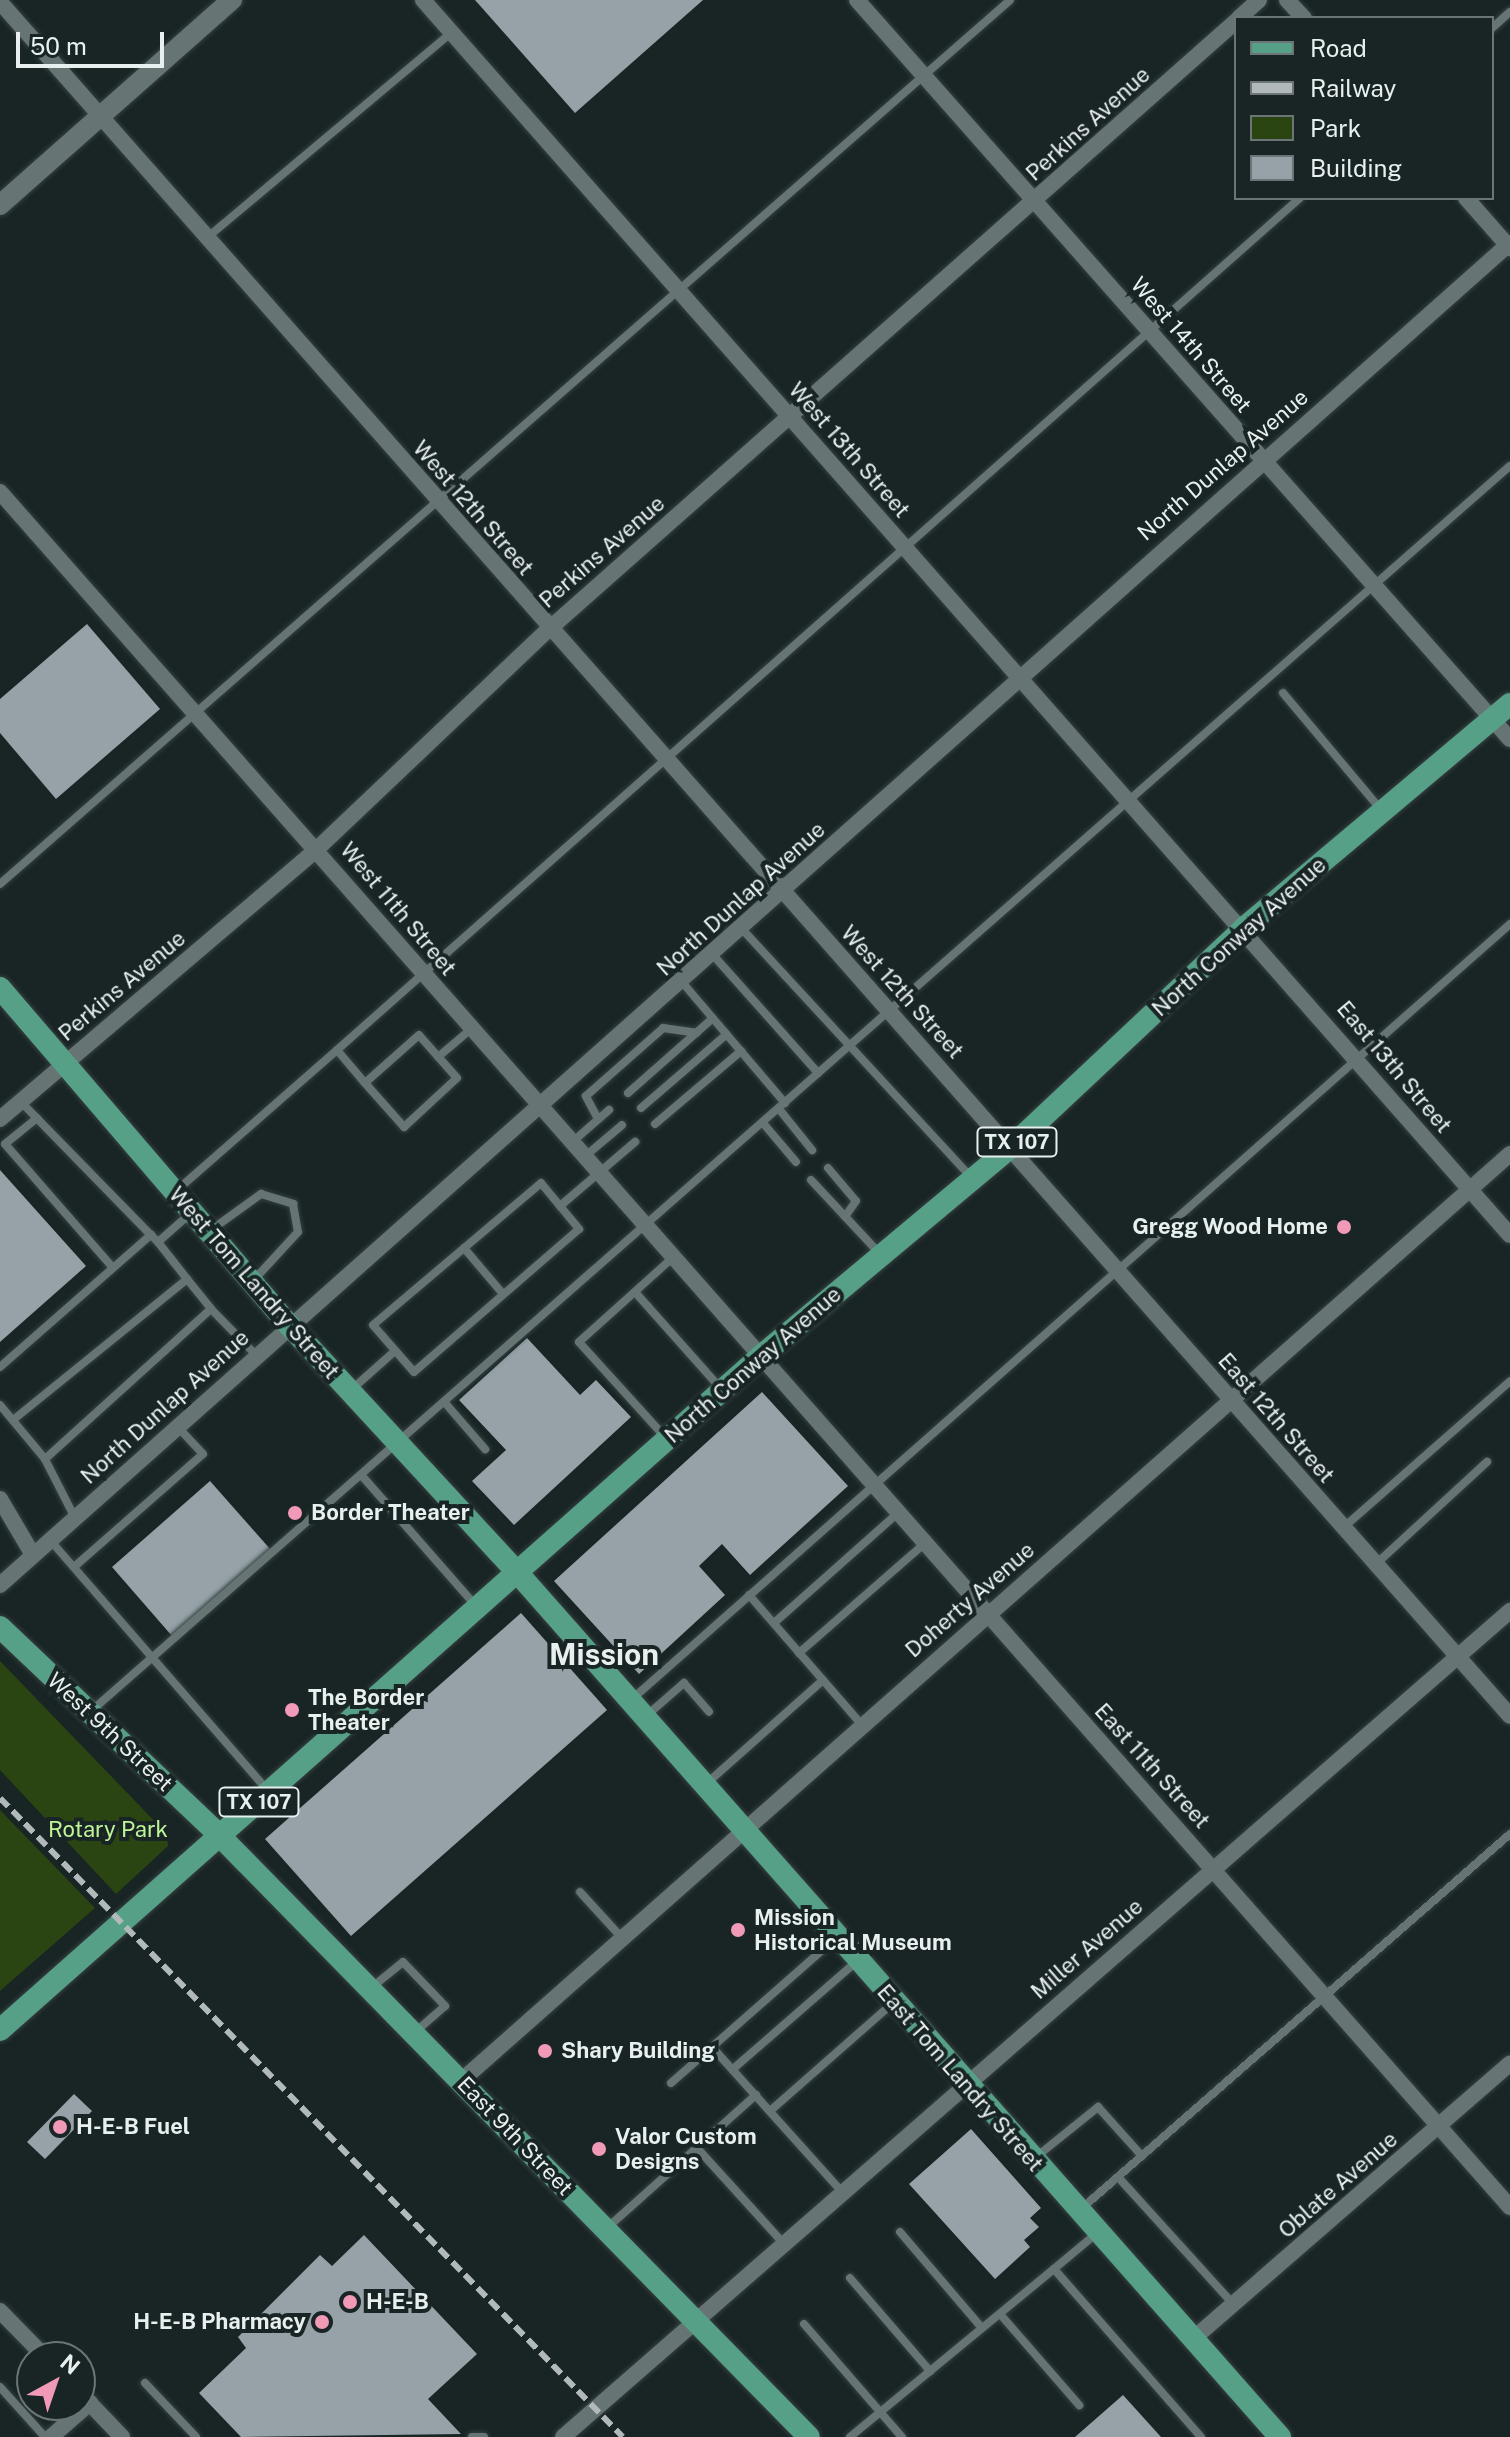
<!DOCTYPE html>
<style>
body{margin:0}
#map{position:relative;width:1510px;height:2437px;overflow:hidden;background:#192425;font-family:"Public Sans",sans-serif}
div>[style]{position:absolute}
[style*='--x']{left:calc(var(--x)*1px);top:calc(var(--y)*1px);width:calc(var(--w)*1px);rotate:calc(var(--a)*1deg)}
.green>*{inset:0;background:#2a4412}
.building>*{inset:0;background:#96a2a8}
.roads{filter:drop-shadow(0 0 2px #364040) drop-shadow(0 0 2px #364040)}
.service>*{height:8px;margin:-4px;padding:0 4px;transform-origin:4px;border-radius:4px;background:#677474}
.minor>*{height:16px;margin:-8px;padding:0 8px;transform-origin:8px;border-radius:8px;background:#677474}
.tertiary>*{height:20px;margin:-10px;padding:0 10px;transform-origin:10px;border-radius:10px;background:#677474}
.primary>*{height:22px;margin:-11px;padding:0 11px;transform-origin:11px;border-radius:11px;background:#56a087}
.rail>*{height:6px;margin-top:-3px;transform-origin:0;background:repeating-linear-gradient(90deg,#b1b9ba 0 12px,transparent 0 18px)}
.dots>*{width:22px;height:22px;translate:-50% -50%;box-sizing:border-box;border:4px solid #192425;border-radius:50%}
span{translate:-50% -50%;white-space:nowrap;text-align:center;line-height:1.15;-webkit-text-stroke:8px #192425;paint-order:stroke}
.shield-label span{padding:2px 6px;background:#192425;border:2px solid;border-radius:6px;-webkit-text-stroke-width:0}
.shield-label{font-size:20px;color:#e8efef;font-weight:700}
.street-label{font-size:22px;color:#e8efef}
.poi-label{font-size:22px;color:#e8efef;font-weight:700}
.right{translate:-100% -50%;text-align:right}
.left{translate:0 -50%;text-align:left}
.park-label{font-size:22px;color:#bff598}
.district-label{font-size:30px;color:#e8efef;font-weight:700}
.legend{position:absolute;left:1234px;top:16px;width:260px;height:184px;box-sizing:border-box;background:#192425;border:2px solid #6c7576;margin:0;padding:10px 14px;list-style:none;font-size:24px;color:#e8efef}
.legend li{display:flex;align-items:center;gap:16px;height:40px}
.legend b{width:40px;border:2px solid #6c7576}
.north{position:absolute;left:16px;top:2341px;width:80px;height:80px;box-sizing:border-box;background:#192425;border:2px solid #6c7576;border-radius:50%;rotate:40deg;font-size:22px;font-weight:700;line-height:32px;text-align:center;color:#e8efef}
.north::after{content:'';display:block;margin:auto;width:28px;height:36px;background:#f09ab7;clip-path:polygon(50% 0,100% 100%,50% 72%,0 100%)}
.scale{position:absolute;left:16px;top:32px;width:148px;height:36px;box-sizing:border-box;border:4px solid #e8efef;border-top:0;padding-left:10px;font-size:24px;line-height:28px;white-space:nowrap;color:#e8efef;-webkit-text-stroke:6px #192425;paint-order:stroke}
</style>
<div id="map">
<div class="green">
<i style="clip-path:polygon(0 1661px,167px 1834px,168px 1846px,116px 1894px,0 1770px)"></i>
<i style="clip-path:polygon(0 1810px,95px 1908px,0 1991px)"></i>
</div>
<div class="building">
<i style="clip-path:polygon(475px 0,703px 0,575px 113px)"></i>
<i style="clip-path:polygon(87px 624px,160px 709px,56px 799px,0 733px,0 699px)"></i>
<i style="clip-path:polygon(0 1170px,86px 1266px,0 1342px)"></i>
<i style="clip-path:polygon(527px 1338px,580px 1395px,596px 1380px,631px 1417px,514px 1525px,472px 1481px,506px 1450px,459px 1400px)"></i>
<i style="clip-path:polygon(762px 1392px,848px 1486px,750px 1575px,722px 1544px,699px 1566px,725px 1595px,639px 1674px,554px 1581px)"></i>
<i style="clip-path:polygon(210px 1481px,271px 1550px,172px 1636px,112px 1567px)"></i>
<i style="clip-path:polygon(521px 1613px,607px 1710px,351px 1936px,265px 1839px)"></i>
<i style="clip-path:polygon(74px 2094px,92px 2111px,45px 2159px,27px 2142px)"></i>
<i style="clip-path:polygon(971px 2129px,1041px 2208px,1030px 2218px,1039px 2227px,1024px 2240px,1030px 2247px,995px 2279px,909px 2184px)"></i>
<i style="clip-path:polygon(364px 2235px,477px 2354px,428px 2399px,461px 2434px,241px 2437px,199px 2393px,246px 2348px,238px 2337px,320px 2255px,332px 2266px)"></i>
<i style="clip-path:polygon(1123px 2395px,1161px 2437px,1075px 2437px)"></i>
</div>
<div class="roads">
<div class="service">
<i style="--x:1492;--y:28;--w:24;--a:-42"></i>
<i style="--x:209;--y:236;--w:317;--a:-40"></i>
<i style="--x:1283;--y:693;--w:154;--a:50"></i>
<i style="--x:0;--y:884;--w:1342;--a:-41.19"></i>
<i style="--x:742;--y:929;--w:338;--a:47.3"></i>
<i style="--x:713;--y:955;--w:158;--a:48.3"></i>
<i style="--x:682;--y:982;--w:159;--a:49.6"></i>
<i style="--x:337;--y:1050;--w:1286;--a:-41.5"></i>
<i style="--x:438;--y:1057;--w:43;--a:-40.3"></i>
<i style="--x:628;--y:1093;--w:113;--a:-41.4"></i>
<i style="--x:21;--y:1102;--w:186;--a:45.7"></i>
<i style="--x:641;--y:1108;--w:113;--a:-40.7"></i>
<i style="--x:779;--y:1109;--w:53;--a:51.2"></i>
<i style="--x:37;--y:1118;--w:41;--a:140.9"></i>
<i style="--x:5;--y:1144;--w:164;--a:48.9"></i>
<i style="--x:598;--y:1119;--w:26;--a:-118"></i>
<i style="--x:586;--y:1096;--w:103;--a:-41.4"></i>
<i style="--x:663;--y:1028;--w:34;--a:8"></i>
<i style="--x:763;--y:1123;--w:51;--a:49.8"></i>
<i style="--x:655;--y:1124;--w:113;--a:-40.3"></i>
<i style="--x:570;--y:1144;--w:52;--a:-41.1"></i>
<i style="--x:583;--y:1158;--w:51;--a:-40.2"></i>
<i style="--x:828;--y:1168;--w:43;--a:49.7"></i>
<i style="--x:856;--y:1201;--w:19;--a:125"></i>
<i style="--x:811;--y:1180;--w:103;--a:47"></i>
<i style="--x:541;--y:1183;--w:60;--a:50.4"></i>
<i style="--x:579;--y:1229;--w:218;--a:139.1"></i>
<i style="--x:414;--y:1372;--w:62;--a:-131.1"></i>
<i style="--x:373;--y:1325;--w:220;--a:-40.2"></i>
<i style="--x:176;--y:1191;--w:214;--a:-41.2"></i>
<i style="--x:337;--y:1050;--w:43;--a:49.7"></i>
<i style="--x:365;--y:1083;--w:59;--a:48.4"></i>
<i style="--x:404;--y:1127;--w:72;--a:-42.8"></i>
<i style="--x:457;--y:1078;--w:57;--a:-131.5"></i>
<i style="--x:419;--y:1035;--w:72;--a:138.4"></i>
<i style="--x:560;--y:1206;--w:99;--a:-40.5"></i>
<i style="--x:211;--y:1230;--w:62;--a:-35.8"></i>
<i style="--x:261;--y:1194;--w:34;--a:17"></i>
<i style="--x:293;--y:1204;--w:28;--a:80"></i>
<i style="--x:298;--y:1232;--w:67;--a:132.6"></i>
<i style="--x:464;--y:1248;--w:60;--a:49.7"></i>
<i style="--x:187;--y:1279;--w:38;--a:51"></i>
<i style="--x:635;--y:1292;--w:131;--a:48.4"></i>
<i style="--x:0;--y:1367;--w:201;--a:-41.2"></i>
<i style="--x:151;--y:1235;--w:10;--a:45"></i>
<i style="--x:158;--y:1242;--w:45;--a:-41.4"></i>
<i style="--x:351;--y:1390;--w:59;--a:-41.6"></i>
<i style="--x:446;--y:1404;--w:60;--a:49.1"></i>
<i style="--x:0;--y:1405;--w:70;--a:50.2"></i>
<i style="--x:13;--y:1420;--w:224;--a:-39"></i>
<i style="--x:187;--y:1279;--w:47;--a:-128.1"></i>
<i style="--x:665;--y:1437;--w:128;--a:-132.2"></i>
<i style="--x:579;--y:1342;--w:122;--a:-42"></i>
<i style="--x:363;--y:1477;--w:171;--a:48.8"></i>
<i style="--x:75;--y:1518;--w:66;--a:-117"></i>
<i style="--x:45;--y:1459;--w:224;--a:-42.1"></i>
<i style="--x:211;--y:1309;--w:64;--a:45.6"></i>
<i style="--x:1344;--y:1527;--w:221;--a:-41.3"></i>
<i style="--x:50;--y:1540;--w:334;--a:49"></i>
<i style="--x:1376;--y:1564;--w:151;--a:-42.6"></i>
<i style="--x:74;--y:1567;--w:171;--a:-41.2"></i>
<i style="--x:203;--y:1454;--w:37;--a:-133"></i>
<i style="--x:749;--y:1595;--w:172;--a:49"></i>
<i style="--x:774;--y:1623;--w:166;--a:-41.6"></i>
<i style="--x:799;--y:1653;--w:167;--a:-41.1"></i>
<i style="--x:631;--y:1700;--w:1173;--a:-41.44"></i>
<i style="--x:90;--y:1712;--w:1889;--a:-41.27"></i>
<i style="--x:645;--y:1717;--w:52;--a:-41.1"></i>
<i style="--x:684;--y:1683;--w:38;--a:49"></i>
<i style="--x:707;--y:1783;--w:155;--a:-41.6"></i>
<i style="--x:580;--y:1892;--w:62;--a:47.6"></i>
<i style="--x:371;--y:1988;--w:41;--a:-39.1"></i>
<i style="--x:403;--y:1962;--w:61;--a:46.3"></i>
<i style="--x:445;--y:2006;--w:40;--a:139"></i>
<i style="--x:712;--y:2047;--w:196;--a:48.1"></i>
<i style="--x:733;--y:2069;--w:163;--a:-41"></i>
<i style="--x:671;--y:2083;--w:220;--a:-41.3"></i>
<i style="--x:770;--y:2111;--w:164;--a:-41.3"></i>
<i style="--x:697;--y:2148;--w:131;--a:47.8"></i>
<i style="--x:1036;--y:2157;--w:80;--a:-38.9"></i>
<i style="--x:1098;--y:2107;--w:66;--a:48.1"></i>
<i style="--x:1118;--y:2177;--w:171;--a:47.8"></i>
<i style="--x:1081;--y:2209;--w:570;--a:-41.16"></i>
<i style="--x:607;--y:2228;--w:200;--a:-41.8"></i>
<i style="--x:900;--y:2232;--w:126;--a:49.5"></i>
<i style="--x:1097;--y:2233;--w:56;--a:140.1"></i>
<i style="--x:1054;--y:2269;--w:223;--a:48.8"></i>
<i style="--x:850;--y:2278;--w:123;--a:49.3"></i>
<i style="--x:1000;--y:2314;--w:121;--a:49"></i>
<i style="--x:804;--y:2324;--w:150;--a:49.1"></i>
<i style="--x:145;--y:2383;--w:74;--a:46.6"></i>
<i style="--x:0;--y:2387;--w:67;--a:48"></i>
<i style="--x:472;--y:2437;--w:12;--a:0"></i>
<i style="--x:850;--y:2437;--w:264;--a:-39.5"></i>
</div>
<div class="minor">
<i style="--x:423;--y:0;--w:1645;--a:48.65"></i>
<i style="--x:857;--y:0;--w:986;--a:48.54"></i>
<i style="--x:1287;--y:0;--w:25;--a:47"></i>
<i style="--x:0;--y:2;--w:2284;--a:48.62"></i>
<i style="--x:1239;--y:18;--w:27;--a:-42"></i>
<i style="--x:1466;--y:198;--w:67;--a:48.7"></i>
<i style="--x:0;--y:492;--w:2285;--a:48.64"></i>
<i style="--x:0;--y:1119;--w:418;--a:-40.4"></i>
<i style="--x:318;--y:848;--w:317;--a:-43.5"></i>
<i style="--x:548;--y:630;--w:919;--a:-41.51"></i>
<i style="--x:0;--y:1499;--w:65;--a:59.5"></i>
<i style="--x:0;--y:1585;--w:2020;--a:-41.63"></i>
<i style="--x:461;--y:2081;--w:1400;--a:-41.47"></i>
<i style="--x:0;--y:2311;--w:64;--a:45.6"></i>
<i style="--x:1193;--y:2339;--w:420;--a:-41"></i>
<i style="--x:80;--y:2393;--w:61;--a:46.3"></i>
<i style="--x:51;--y:2437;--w:52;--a:-41.1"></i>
<i style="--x:563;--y:2437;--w:1257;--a:-41.1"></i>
</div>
<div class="tertiary">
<i style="--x:0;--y:205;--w:310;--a:-41.5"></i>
</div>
<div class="primary">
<i style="--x:0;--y:988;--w:444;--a:49.4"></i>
<i style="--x:289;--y:1325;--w:335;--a:47.3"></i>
<i style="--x:516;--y:1571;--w:1155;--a:48.58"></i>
<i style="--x:0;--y:1627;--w:303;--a:43.5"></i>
<i style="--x:220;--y:1836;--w:841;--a:45.58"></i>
<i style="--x:0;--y:2030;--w:1017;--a:-41.53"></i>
<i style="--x:761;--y:1356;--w:326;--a:-39.9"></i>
<i style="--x:1011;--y:1147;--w:321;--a:-43.2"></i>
<i style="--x:1245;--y:927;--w:346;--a:-40.1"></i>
</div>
</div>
<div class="rail">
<i style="--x:0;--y:1798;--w:892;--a:45.73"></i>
</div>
<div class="dots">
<i style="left:1344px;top:1227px;background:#f09ab7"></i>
<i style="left:295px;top:1513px;background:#f09ab7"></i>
<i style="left:292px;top:1710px;background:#f09ab7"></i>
<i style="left:738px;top:1930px;background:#f09ab7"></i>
<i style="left:545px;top:2051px;background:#f09ab7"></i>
<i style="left:60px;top:2127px;background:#f09ab7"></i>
<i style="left:599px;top:2149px;background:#f09ab7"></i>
<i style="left:350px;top:2302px;background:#f09ab7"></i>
<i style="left:322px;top:2322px;background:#f09ab7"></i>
</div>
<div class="shield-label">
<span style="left:1017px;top:1142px">TX 107</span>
<span style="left:259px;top:1802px">TX 107</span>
</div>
<div class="street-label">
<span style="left:1088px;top:124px;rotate:-42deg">Perkins Avenue</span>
<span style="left:1191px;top:345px;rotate:49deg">West 14th Street</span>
<span style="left:849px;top:450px;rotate:49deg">West 13th Street</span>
<span style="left:1223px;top:465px;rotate:-41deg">North Dunlap Avenue</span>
<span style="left:473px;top:508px;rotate:49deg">West 12th Street</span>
<span style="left:602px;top:552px;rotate:-41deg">Perkins Avenue</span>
<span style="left:741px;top:899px;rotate:-42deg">North Dunlap Avenue</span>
<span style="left:398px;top:909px;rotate:50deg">West 11th Street</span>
<span style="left:1239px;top:937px;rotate:-42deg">North Conway Avenue</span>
<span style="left:122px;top:986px;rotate:-40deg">Perkins Avenue</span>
<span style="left:902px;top:992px;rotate:48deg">West 12th Street</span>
<span style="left:1394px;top:1067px;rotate:50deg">East 13th Street</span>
<span style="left:254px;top:1283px;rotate:49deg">West Tom Landry Street</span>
<span style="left:753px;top:1365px;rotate:-41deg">North Conway Avenue</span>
<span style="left:165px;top:1407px;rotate:-42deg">North Dunlap Avenue</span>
<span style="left:1276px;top:1418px;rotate:49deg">East 12th Street</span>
<span style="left:970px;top:1600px;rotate:-41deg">Doherty Avenue</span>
<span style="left:110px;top:1732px;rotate:43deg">West 9th Street</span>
<span style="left:1152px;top:1766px;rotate:48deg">East 11th Street</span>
<span style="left:1087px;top:1949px;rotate:-41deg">Miller Avenue</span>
<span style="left:960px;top:2078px;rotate:49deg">East Tom Landry Street</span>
<span style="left:515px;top:2136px;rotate:46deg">East 9th Street</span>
<span style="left:1338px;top:2185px;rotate:-41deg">Oblate Avenue</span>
</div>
<div class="poi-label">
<span class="right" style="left:1328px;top:1227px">Gregg Wood Home</span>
<span class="left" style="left:311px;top:1513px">Border Theater</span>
<span class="left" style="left:308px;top:1710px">The Border<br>Theater</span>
<span class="left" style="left:754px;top:1930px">Mission<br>Historical Museum</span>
<span class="left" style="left:561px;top:2051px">Shary Building</span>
<span class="left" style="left:76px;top:2127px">H-E-B Fuel</span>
<span class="left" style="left:615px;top:2149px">Valor Custom<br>Designs</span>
<span class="left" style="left:366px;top:2302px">H-E-B</span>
<span class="right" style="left:306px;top:2322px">H-E-B Pharmacy</span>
</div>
<div class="park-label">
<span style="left:108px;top:1830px">Rotary Park</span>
</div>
<div class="district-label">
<span style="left:604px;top:1654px">Mission</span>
</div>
<ul class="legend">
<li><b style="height:10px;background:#56a087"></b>Road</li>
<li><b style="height:10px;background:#b1b9ba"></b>Railway</li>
<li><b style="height:22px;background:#2a4412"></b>Park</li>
<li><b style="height:22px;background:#96a2a8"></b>Building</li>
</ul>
<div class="north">N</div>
<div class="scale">50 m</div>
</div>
